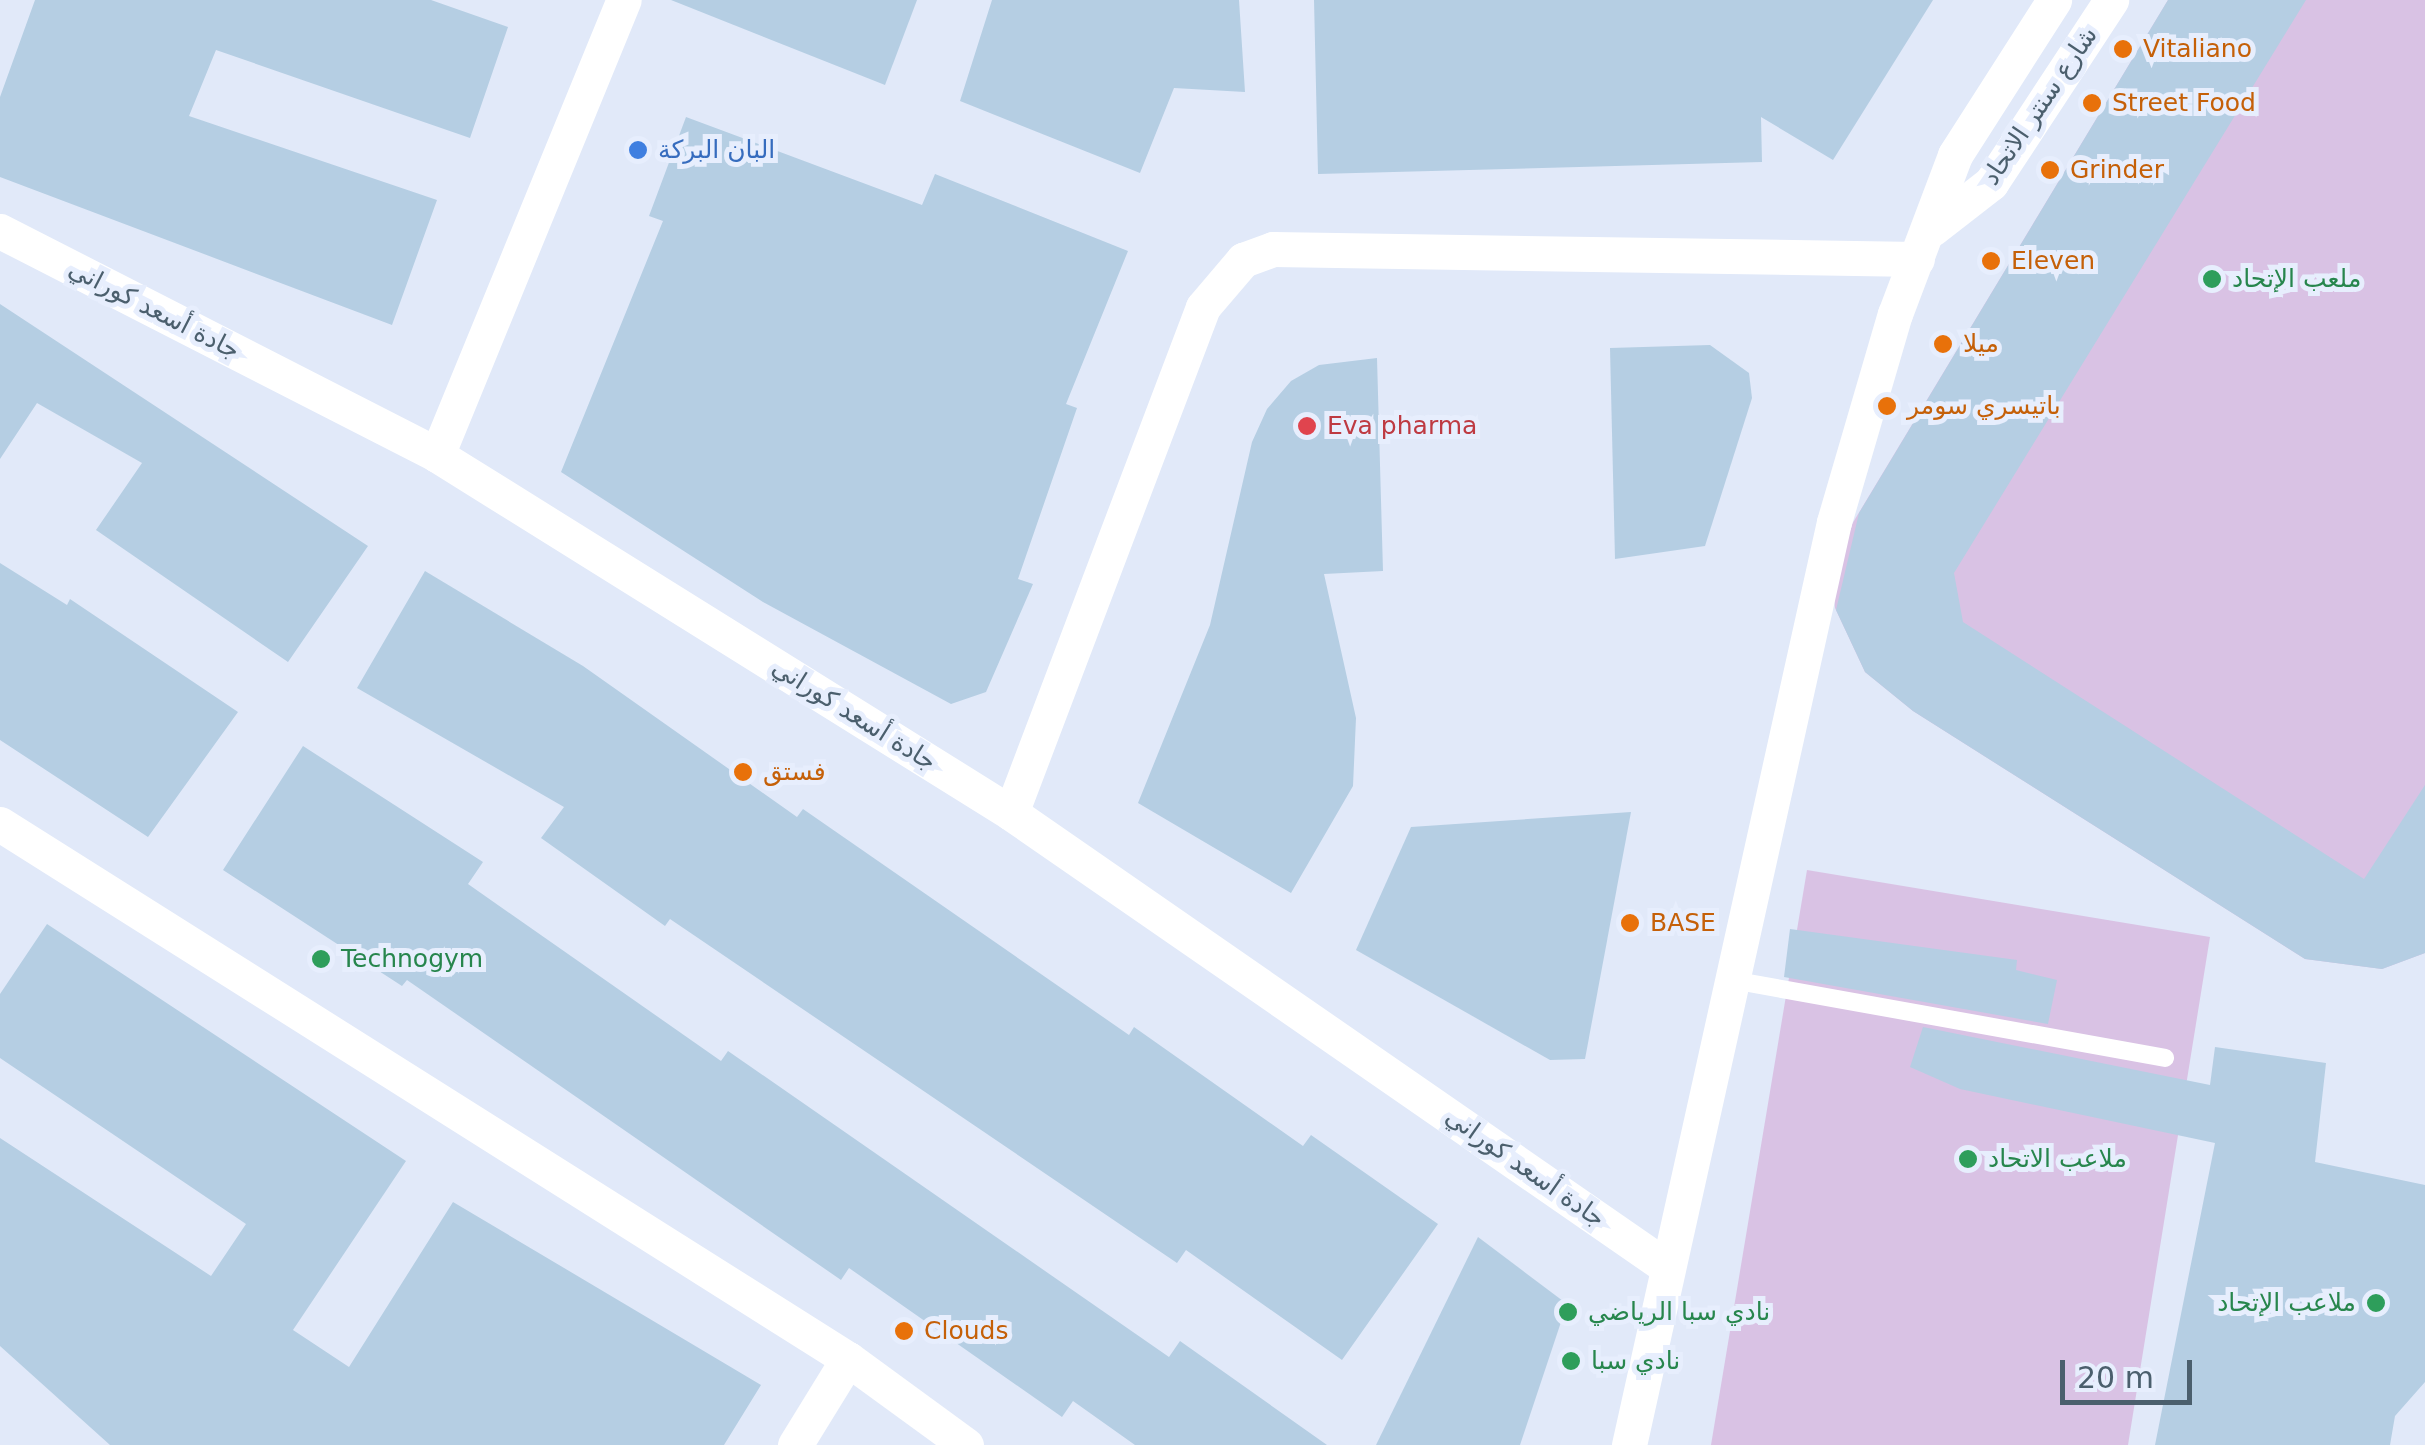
<!DOCTYPE html>
<meta charset="utf-8">
<style>
body{margin:0}
#map{position:relative;width:2425px;height:1445px;overflow:hidden;background:#e1e9f9;font-family:"DejaVu Sans",Cairo,sans-serif}
div>[style]{position:absolute}
[style*='--x']{left:calc(var(--x)*1px);top:calc(var(--y)*1px);width:calc(var(--w)*1px);rotate:calc(var(--a)*1deg)}
.green>*{inset:0;background:#d9c2e4}
.building>*{inset:0;background:#b5cee3}
.lane>*{height:18px;margin:-9px;padding:0 9px;transform-origin:9px;border-radius:9px;background:#fff}
.street>*{height:35px;margin:-17.5px;padding:0 17.5px;transform-origin:17.5px;border-radius:17.5px;background:#fff}
.dots>*{width:28px;height:28px;translate:-50% -50%;box-sizing:border-box;border:5px solid #e7eefd;border-radius:50%}
span{translate:-50% -50%;white-space:nowrap;text-align:center;line-height:1.15;-webkit-text-stroke:10px #e7eefd;paint-order:stroke}
.food-label{font-size:25px;color:#c56008}
.left{translate:0 -50%;text-align:left}
.street-label{font-size:25px;color:#4b5f6d}
.shop-label{font-size:25px;color:#366cbe}
.leisure-label{font-size:25px;color:#27864d}
.right{translate:-100% -50%;text-align:right}
.health-label{font-size:25px;color:#be3a42}
.scale{position:absolute;left:2060px;top:1360px;width:132px;height:45px;box-sizing:border-box;border:5px solid #4b5f6d;border-top:0;padding-left:12px;font-size:30px;line-height:35px;white-space:nowrap;color:#4b5f6d;-webkit-text-stroke:8px #e7eefd;paint-order:stroke}
</style>
<div id="map">
<div class="green">
<i style="clip-path:polygon(2168px 0,2425px 0,2425px 953px,2382px 969px,2305px 959px,1913px 711px,1865px 672px,1835px 608px,1831px 559px)"></i>
<i style="clip-path:polygon(1807px 870px,2210px 937px,2128px 1445px,1711px 1445px)"></i>
</div>
<div class="building">
<i style="clip-path:polygon(35px 0,431px 0,508px 27px,470px 138px,216px 50px,189px 116px,437px 200px,392px 325px,0 177px,0 97px)"></i>
<i style="clip-path:polygon(671px 0,917px 0,885px 85px)"></i>
<i style="clip-path:polygon(992px 0,1239px 0,1245px 92px,1174px 88px,1140px 173px,960px 101px)"></i>
<i style="clip-path:polygon(1314px 0,1933px 0,1833px 160px,1761px 117px,1762px 162px,1318px 174px)"></i>
<i style="clip-path:polygon(2168px 0,2306px 0,1954px 573px,1963px 622px,2364px 879px,2425px 785px,2425px 953px,2382px 969px,2305px 959px,1913px 711px,1865px 672px,1836px 610px,1859px 513px)"></i>
<i style="clip-path:polygon(686px 117px,922px 205px,935px 174px,1128px 251px,1066px 404px,1077px 408px,1018px 579px,1033px 584px,986px 692px,951px 704px,763px 602px,561px 472px,663px 221px,649px 216px)"></i>
<i style="clip-path:polygon(0 304px,368px 546px,288px 662px,96px 530px,142px 463px,37px 403px,0 459px)"></i>
<i style="clip-path:polygon(1710px 345px,1749px 373px,1752px 398px,1705px 546px,1615px 559px,1610px 348px)"></i>
<i style="clip-path:polygon(1377px 358px,1383px 571px,1324px 574px,1356px 718px,1353px 786px,1291px 893px,1138px 803px,1210px 625px,1252px 442px,1267px 409px,1291px 381px,1319px 365px)"></i>
<i style="clip-path:polygon(0 563px,67px 605px,70px 599px,238px 712px,148px 837px,0 740px)"></i>
<i style="clip-path:polygon(425px 571px,583px 666px,797px 817px,803px 809px,1129px 1035px,1134px 1027px,1303px 1146px,1311px 1135px,1438px 1224px,1342px 1360px,1186px 1250px,1177px 1263px,670px 919px,665px 926px,541px 838px,564px 807px,357px 688px)"></i>
<i style="clip-path:polygon(303px 746px,483px 862px,468px 884px,721px 1061px,728px 1051px,1169px 1357px,1180px 1341px,1327px 1445px,1135px 1445px,1073px 1401px,1062px 1417px,849px 1268px,841px 1280px,407px 980px,402px 986px,223px 870px)"></i>
<i style="clip-path:polygon(1631px 812px,1585px 1059px,1550px 1060px,1356px 950px,1411px 827px)"></i>
<i style="clip-path:polygon(47px 924px,406px 1161px,293px 1330px,349px 1367px,453px 1202px,761px 1385px,724px 1445px,110px 1445px,0 1346px,0 1138px,211px 1276px,246px 1224px,0 1058px,0 994px)"></i>
<i style="clip-path:polygon(1790px 929px,2017px 960px,2016px 970px,2057px 980px,2048px 1024px,1784px 977px)"></i>
<i style="clip-path:polygon(1923px 1027px,2210px 1085px,2215px 1047px,2326px 1063px,2315px 1162px,2425px 1185px,2425px 1382px,2395px 1416px,2390px 1445px,2155px 1445px,2215px 1143px,1960px 1089px,1910px 1067px)"></i>
<i style="clip-path:polygon(1478px 1237px,1567px 1304px,1520px 1445px,1376px 1445px)"></i>
</div>
<div class="lane">
<i style="--x:1732;--y:980;--w:440;--a:10.2"></i>
</div>
<div class="street">
<i style="--x:1932;--y:229;--w:75;--a:-37.9"></i>
<i style="--x:1991;--y:183;--w:219;--a:-56.7"></i>
<i style="--x:0;--y:231;--w:491;--a:27.1"></i>
<i style="--x:437;--y:455;--w:676;--a:31.95"></i>
<i style="--x:1011;--y:813;--w:798;--a:34.69"></i>
<i style="--x:437;--y:455;--w:492;--a:-67.7"></i>
<i style="--x:1011;--y:813;--w:541;--a:-69.22"></i>
<i style="--x:1203;--y:307;--w:62;--a:-49.6"></i>
<i style="--x:1243;--y:260;--w:32;--a:-20"></i>
<i style="--x:1273;--y:249;--w:644;--a:0.89"></i>
<i style="--x:0;--y:824;--w:1003;--a:32.25"></i>
<i style="--x:848;--y:1359;--w:146;--a:36.1"></i>
<i style="--x:795;--y:1445;--w:101;--a:-58.4"></i>
<i style="--x:1629;--y:1445;--w:945;--a:-77.48"></i>
<i style="--x:1834;--y:522;--w:217;--a:-73.7"></i>
<i style="--x:1895;--y:314;--w:170;--a:-69.3"></i>
<i style="--x:1955;--y:155;--w:184;--a:-57.4"></i>
</div>
<div class="dots">
<i style="left:2123px;top:49px;background:#e8710a"></i>
<i style="left:2092px;top:103px;background:#e8710a"></i>
<i style="left:638px;top:150px;background:#3f7fe0"></i>
<i style="left:2050px;top:170px;background:#e8710a"></i>
<i style="left:1991px;top:261px;background:#e8710a"></i>
<i style="left:2212px;top:279px;background:#2e9e5b"></i>
<i style="left:1943px;top:344px;background:#e8710a"></i>
<i style="left:1887px;top:406px;background:#e8710a"></i>
<i style="left:1307px;top:426px;background:#e0444e"></i>
<i style="left:743px;top:772px;background:#e8710a"></i>
<i style="left:1630px;top:923px;background:#e8710a"></i>
<i style="left:321px;top:959px;background:#2e9e5b"></i>
<i style="left:1968px;top:1159px;background:#2e9e5b"></i>
<i style="left:2376px;top:1303px;background:#2e9e5b"></i>
<i style="left:1568px;top:1312px;background:#2e9e5b"></i>
<i style="left:904px;top:1331px;background:#e8710a"></i>
<i style="left:1571px;top:1361px;background:#2e9e5b"></i>
</div>
<div class="food-label">
<span class="left" style="left:2143px;top:49px">Vitaliano</span>
<span class="left" style="left:2112px;top:103px">Street Food</span>
<span class="left" style="left:2070px;top:170px">Grinder</span>
<span class="left" style="left:2011px;top:261px">Eleven</span>
<span class="left" style="left:1963px;top:344px">ميلا</span>
<span class="left" style="left:1907px;top:406px">باتيسري سومر</span>
<span class="left" style="left:763px;top:772px">فستق</span>
<span class="left" style="left:1650px;top:923px">BASE</span>
<span class="left" style="left:924px;top:1331px">Clouds</span>
</div>
<div class="street-label">
<span style="left:2040px;top:106px;rotate:-56deg">شارع سنتر الاتحاد</span>
<span style="left:154px;top:310px;rotate:27deg">جادة أسعد كوراني</span>
<span style="left:854px;top:715px;rotate:32deg">جادة أسعد كوراني</span>
<span style="left:1525px;top:1168px;rotate:35deg">جادة أسعد كوراني</span>
</div>
<div class="shop-label">
<span class="left" style="left:658px;top:150px">البان البركة</span>
</div>
<div class="leisure-label">
<span class="left" style="left:2232px;top:279px">ملعب الإتحاد</span>
<span class="left" style="left:341px;top:959px">Technogym</span>
<span class="left" style="left:1988px;top:1159px">ملاعب الاتحاد</span>
<span class="right" style="left:2356px;top:1303px">ملاعب الإتحاد</span>
<span class="left" style="left:1588px;top:1312px">نادي سبا الرياضي</span>
<span class="left" style="left:1591px;top:1361px">نادي سبا</span>
</div>
<div class="health-label">
<span class="left" style="left:1327px;top:426px">Eva pharma</span>
</div>
<div class="scale">20 m</div>
</div>
